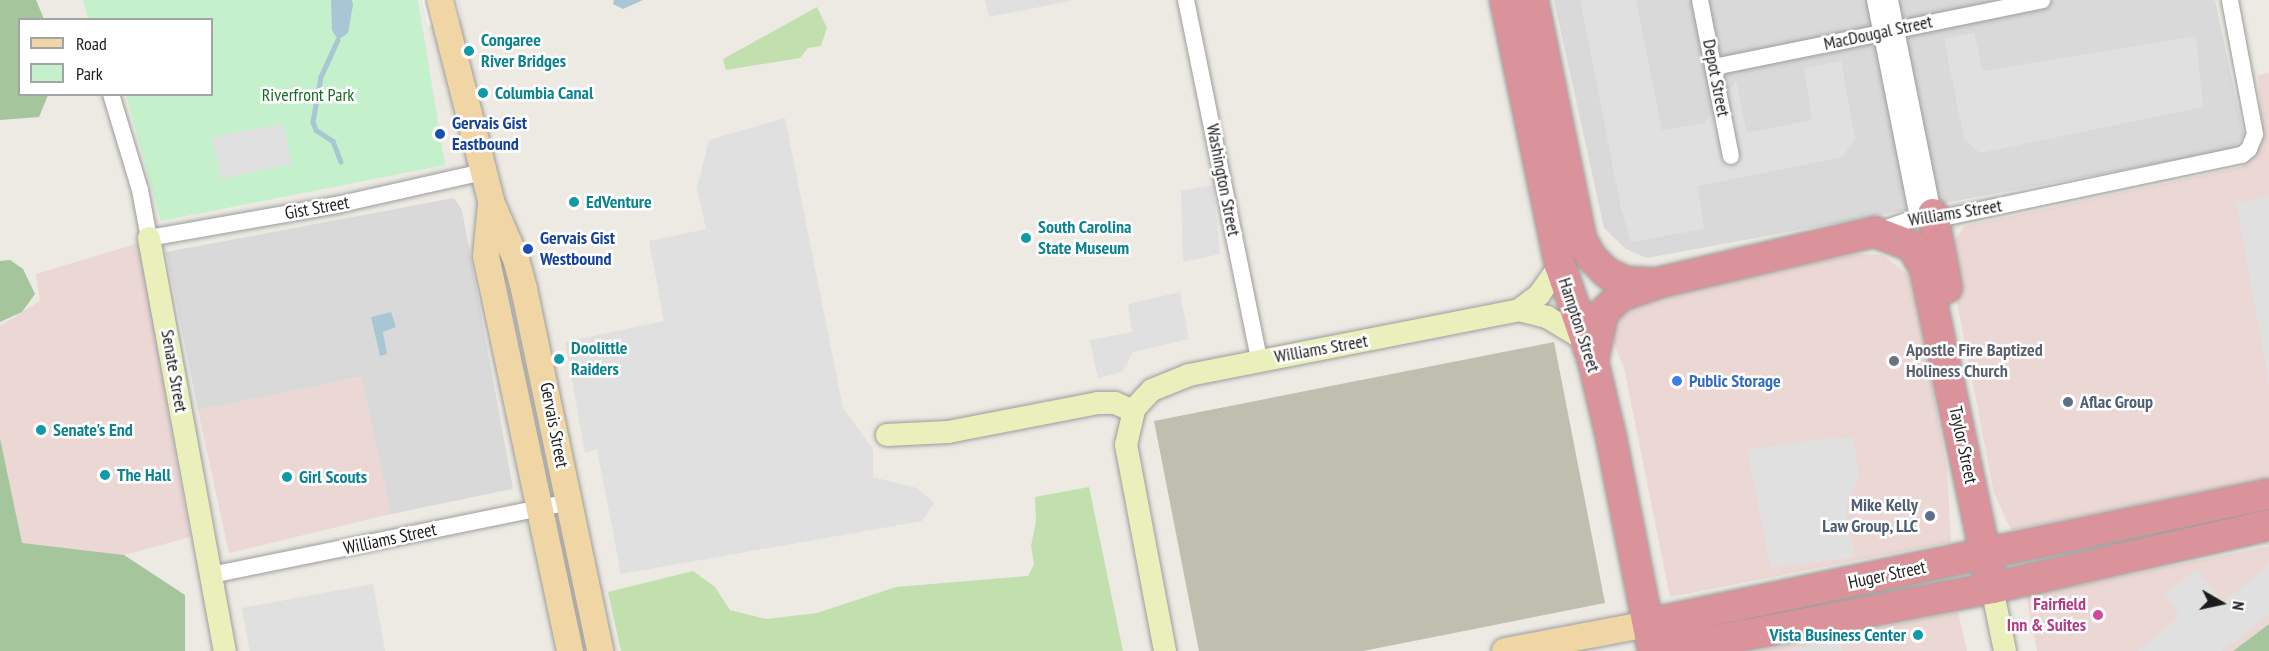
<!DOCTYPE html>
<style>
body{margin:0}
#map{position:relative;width:2269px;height:651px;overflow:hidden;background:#eceae3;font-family:"PT Sans Narrow",sans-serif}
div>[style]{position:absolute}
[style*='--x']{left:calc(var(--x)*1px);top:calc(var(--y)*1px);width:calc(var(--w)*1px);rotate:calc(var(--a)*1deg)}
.residential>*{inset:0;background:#dad9d9}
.commercial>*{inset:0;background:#ebd7d3}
.construction>*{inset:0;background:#bebfaf}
.grass>*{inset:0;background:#c2e0ae}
.forest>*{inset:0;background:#a5c69c}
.park>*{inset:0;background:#c4f1cc}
.parking>*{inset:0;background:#e0e0e0}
.water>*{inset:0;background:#a8c6d4}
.pier>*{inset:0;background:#fff}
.stream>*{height:4.5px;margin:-2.25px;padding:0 2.25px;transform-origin:2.25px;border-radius:2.25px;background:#a8c6d4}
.roads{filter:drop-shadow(0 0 2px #9d9d9d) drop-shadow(0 0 2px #9d9d9d)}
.street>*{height:16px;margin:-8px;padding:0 8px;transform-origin:8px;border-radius:8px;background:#fff}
.secondary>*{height:22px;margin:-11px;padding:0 11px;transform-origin:11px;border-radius:11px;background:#e9f0bc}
.primary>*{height:26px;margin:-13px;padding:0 13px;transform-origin:13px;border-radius:13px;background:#efd6a4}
.highway>*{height:30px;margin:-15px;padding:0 15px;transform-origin:15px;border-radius:15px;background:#da939a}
.dots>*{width:16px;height:16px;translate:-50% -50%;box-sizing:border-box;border:3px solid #fff;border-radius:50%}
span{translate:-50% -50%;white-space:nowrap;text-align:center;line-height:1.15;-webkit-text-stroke:5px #fff;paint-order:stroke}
.street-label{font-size:18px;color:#1c1c1c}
.culture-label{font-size:18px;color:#0d838f;font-weight:700}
.left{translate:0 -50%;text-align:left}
.right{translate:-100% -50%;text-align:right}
.park-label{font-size:18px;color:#186b27}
.transit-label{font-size:18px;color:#164399;font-weight:700}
.worship-label{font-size:18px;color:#5b616d;font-weight:700}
.shop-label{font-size:18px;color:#366cbe;font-weight:700}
.service-label{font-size:18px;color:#4e5e75;font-weight:700}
.hotel-label{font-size:18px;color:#b23c85;font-weight:700}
.legend{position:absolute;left:18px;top:18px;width:195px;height:78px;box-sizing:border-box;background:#fff;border:2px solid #a4a4a4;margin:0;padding:8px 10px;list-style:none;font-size:18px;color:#1c1c1c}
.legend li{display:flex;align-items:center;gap:12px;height:30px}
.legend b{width:30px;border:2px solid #a4a4a4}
.north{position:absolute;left:2191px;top:573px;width:60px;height:60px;-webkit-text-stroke:4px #fff;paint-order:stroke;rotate:99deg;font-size:16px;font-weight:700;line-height:24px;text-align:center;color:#1c1c1c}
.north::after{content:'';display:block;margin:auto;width:21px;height:27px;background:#1c1c1c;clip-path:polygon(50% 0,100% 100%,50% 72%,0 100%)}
</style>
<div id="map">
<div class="residential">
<i style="clip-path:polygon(1554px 0,2215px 0,2244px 136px,2231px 150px,1647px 258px,1626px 249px,1604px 228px)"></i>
<i style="clip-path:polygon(454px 198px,462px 210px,513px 489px,391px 514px,361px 377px,198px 410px,166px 252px)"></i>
</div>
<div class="commercial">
<i style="clip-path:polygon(2269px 73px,2269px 478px,2011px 530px,1994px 493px,1947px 251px,1965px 226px,2241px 167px,2255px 155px,2263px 139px,2258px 75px)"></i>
<i style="clip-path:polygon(139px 243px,190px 537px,124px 555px,22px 544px,0 438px,0 326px,40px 301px,36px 274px)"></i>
<i style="clip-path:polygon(1858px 254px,1883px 255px,1909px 276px,1915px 291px,1947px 469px,1951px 542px,1670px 597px,1624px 368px,1609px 331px,1624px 301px)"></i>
<i style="clip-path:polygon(361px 377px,391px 514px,229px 553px,198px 410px)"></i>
<i style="clip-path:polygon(2269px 546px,2269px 624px,2233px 651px,2037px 651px,2026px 596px)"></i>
<i style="clip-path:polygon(1958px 612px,1967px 651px,1757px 651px)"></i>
</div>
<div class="construction">
<i style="clip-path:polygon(1554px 342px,1605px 603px,1363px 651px,1199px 651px,1154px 421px)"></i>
</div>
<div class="grass">
<i style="clip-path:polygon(817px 7px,827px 28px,821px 46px,808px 48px,800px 58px,726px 70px,723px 59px)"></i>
<i style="clip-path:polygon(1089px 487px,1123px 651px,621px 651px,608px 592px,693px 571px,715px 587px,730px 610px,766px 619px,817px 613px,896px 587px,1028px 576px,1034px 564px,1031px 546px,1036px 521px,1035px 497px)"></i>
</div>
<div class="forest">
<i style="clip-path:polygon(0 0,36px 0,44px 19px,20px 20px,20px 94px,48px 95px,39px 117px,0 120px)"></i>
<i style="clip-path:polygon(10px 260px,23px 269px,35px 294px,22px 312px,0 322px,0 261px)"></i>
<i style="clip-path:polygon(0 438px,22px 543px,124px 555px,185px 595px,185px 651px,0 651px)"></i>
<i style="clip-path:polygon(2269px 624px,2269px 651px,2233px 651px)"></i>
</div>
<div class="park">
<i style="clip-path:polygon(83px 0,418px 0,445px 165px,161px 221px,126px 95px,212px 94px,212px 20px,88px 19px)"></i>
</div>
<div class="parking">
<i style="clip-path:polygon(985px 0,1075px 0,989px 17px)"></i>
<i style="clip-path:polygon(1580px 0,1636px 0,1662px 130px,1705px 123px,1736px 81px,1747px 133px,1812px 120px,1804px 68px,1841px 61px,1855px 139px,1842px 157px,1698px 186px,1704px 229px,1631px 242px,1621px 208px)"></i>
<i style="clip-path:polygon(1974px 33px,1983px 71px,2196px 36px,2203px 107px,1980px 153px,1964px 139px,1944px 39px)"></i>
<i style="clip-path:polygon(785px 118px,843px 408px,873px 449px,873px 477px,917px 488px,934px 503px,922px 521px,621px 574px,597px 449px,585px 453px,565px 342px,664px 321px,649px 241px,706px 229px,697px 188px,709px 140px)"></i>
<i style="clip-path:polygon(283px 124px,292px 164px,221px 179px,212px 137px)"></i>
<i style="clip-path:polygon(1213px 185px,1220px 254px,1183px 262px,1181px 191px)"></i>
<i style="clip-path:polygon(2269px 196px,2269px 386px,2236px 203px)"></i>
<i style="clip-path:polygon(1180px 292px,1189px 339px,1133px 352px,1122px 372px,1098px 378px,1090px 340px,1132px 332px,1128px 304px)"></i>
<i style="clip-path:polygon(1853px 438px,1859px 476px,1846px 510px,1855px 557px,1771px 568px,1747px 450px,1818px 439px)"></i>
<i style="clip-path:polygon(2269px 564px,2269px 614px,2222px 651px,2137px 651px,2180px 616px,2165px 595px,2197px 569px,2223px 602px)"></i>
<i style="clip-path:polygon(373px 584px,385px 651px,250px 651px,242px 608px)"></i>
<i style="clip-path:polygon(1840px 640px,1843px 651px,1784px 651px)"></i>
</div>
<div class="water">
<i style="clip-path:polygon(331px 0,352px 0,353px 5px,348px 33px,338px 40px,332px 30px)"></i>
<i style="clip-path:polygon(643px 0,623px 9px,613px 4px,614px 0)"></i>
<i style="clip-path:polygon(391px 312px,396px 327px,383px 332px,387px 354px,380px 356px,371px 317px)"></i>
</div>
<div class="pier">
<i style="clip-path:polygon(422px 0,457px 0,461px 19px,428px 26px)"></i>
</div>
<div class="stream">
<i style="--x:338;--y:40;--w:41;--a:114.7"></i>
<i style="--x:321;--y:77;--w:46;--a:100.1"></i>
<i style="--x:313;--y:122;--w:9;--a:69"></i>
<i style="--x:316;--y:130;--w:20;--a:33"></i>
<i style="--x:333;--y:141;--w:22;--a:69"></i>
</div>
<div class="roads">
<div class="street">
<i style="--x:1186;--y:0;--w:367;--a:78.5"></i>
<i style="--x:1700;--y:0;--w:159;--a:78.8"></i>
<i style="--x:1875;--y:0;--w:221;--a:78.8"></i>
<i style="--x:1890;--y:0;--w:218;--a:78.6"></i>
<i style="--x:1714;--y:67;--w:335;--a:-11.5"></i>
<i style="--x:111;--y:94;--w:100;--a:73.2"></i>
<i style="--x:140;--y:190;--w:49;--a:79.4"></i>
<i style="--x:149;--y:238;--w:195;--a:-10"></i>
<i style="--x:341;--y:204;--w:146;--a:-12.7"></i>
<i style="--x:1875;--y:232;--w:46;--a:-19.2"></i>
<i style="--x:1918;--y:217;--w:29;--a:0"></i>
<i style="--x:1947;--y:217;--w:301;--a:-11.9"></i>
<i style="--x:2242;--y:155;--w:9;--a:-41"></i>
<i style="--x:2249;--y:149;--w:16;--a:-68"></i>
<i style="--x:2255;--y:134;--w:136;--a:-100.6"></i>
<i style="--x:211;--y:575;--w:365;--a:-11.5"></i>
</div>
<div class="secondary">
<i style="--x:149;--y:238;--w:420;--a:79.6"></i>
<i style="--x:1519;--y:310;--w:25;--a:-37"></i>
<i style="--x:1539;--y:295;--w:37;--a:-55"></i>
<i style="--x:887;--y:435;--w:61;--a:-2.8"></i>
<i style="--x:948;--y:432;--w:153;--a:-10.9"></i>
<i style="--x:1098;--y:403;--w:17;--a:0"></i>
<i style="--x:1115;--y:403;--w:20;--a:24"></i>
<i style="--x:1992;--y:588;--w:64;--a:78.3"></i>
<i style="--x:1165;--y:651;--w:210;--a:-100.7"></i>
<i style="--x:1126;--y:445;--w:37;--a:-77"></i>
<i style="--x:1134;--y:409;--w:26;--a:-47"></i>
<i style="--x:1152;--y:390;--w:40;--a:-22"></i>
<i style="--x:1189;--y:375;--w:336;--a:-11.1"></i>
<i style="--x:1519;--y:310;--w:29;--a:14"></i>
<i style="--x:1547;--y:317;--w:44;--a:31.2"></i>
</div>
<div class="primary">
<i style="--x:440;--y:0;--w:211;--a:75.7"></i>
<i style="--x:492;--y:204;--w:60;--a:66.4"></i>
<i style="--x:516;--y:259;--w:31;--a:75"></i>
<i style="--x:524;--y:289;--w:370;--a:78.1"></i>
<i style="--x:491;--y:204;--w:52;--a:95.5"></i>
<i style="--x:486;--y:256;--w:404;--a:78"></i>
<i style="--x:1505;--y:651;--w:146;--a:-10.7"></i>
</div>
<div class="highway">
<i style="--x:1505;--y:0;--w:271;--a:78.3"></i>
<i style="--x:1560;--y:265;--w:102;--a:71"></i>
<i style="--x:1593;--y:361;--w:78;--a:76.7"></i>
<i style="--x:1611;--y:437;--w:218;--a:78.9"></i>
<i style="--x:1533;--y:0;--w:244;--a:78.6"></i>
<i style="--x:1581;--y:239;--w:21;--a:61"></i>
<i style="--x:1591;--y:257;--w:23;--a:45"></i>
<i style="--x:1607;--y:273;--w:21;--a:25"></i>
<i style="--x:1626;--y:282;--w:25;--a:2"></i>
<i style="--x:1933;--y:214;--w:75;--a:79.3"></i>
<i style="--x:1593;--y:361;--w:49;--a:-78.2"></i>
<i style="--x:1603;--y:313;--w:24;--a:-45"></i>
<i style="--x:1620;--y:296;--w:43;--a:-18.9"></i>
<i style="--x:1661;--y:282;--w:220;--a:-13.2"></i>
<i style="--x:1875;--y:232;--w:40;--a:21"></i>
<i style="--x:1912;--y:246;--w:26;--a:61"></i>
<i style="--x:1925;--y:269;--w:326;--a:78.1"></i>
<i style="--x:1648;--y:624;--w:634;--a:-11.82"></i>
<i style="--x:1662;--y:651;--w:336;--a:-10.8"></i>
<i style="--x:1992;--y:588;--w:284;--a:-12.8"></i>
</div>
</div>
<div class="dots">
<i style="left:469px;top:51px;background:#0f9aa8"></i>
<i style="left:483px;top:93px;background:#0f9aa8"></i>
<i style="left:440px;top:134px;background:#1a4fb4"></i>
<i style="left:574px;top:202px;background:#0f9aa8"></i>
<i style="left:1026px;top:238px;background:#0f9aa8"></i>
<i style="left:528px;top:249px;background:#1a4fb4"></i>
<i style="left:559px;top:359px;background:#0f9aa8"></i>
<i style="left:1894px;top:361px;background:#6b7280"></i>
<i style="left:1677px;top:381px;background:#3f7fe0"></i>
<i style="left:2068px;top:402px;background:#5c6f8a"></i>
<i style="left:41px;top:430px;background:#0f9aa8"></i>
<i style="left:105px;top:475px;background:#0f9aa8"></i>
<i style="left:287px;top:477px;background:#0f9aa8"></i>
<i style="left:1930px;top:516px;background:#5c6f8a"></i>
<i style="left:2098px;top:615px;background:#d1479c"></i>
<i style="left:1918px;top:635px;background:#0f9aa8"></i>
</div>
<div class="street-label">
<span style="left:1878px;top:33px;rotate:-12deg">MacDougal Street</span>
<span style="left:1716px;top:78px;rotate:79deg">Depot Street</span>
<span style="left:1223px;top:180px;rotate:79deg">Washington Street</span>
<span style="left:317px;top:208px;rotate:-10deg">Gist Street</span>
<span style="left:1955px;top:213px;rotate:-9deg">Williams Street</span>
<span style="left:1579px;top:325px;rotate:72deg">Hampton Street</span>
<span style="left:1321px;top:349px;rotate:-10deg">Williams Street</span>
<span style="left:174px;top:371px;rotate:80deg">Senate Street</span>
<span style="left:554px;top:425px;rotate:79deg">Gervais Street</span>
<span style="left:1963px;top:445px;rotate:78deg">Taylor Street</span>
<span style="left:390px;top:539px;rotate:-12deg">Williams Street</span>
<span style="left:1887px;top:575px;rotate:-12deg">Huger Street</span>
</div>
<div class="culture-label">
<span class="left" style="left:481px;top:51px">Congaree<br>River Bridges</span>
<span class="left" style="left:495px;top:93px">Columbia Canal</span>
<span class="left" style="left:586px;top:202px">EdVenture</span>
<span class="left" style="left:1038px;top:238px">South Carolina<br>State Museum</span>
<span class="left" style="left:571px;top:359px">Doolittle<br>Raiders</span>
<span class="left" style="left:53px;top:430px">Senate's End</span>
<span class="left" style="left:117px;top:475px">The Hall</span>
<span class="left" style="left:299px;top:477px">Girl Scouts</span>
<span class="right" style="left:1906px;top:635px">Vista Business Center</span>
</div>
<div class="park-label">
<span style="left:308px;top:95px">Riverfront Park</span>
</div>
<div class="transit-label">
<span class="left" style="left:452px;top:134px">Gervais Gist<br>Eastbound</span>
<span class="left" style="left:540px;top:249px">Gervais Gist<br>Westbound</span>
</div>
<div class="worship-label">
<span class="left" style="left:1906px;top:361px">Apostle Fire Baptized<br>Holiness Church</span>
</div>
<div class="shop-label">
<span class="left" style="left:1689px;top:381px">Public Storage</span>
</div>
<div class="service-label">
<span class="left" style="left:2080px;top:402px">Aflac Group</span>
<span class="right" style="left:1918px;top:516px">Mike Kelly<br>Law Group, LLC</span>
</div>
<div class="hotel-label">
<span class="right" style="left:2086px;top:615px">Fairfield<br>Inn &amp; Suites</span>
</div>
<ul class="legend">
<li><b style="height:8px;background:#efd6a4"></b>Road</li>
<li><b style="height:16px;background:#c4f1cc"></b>Park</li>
</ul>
<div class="north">N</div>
</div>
